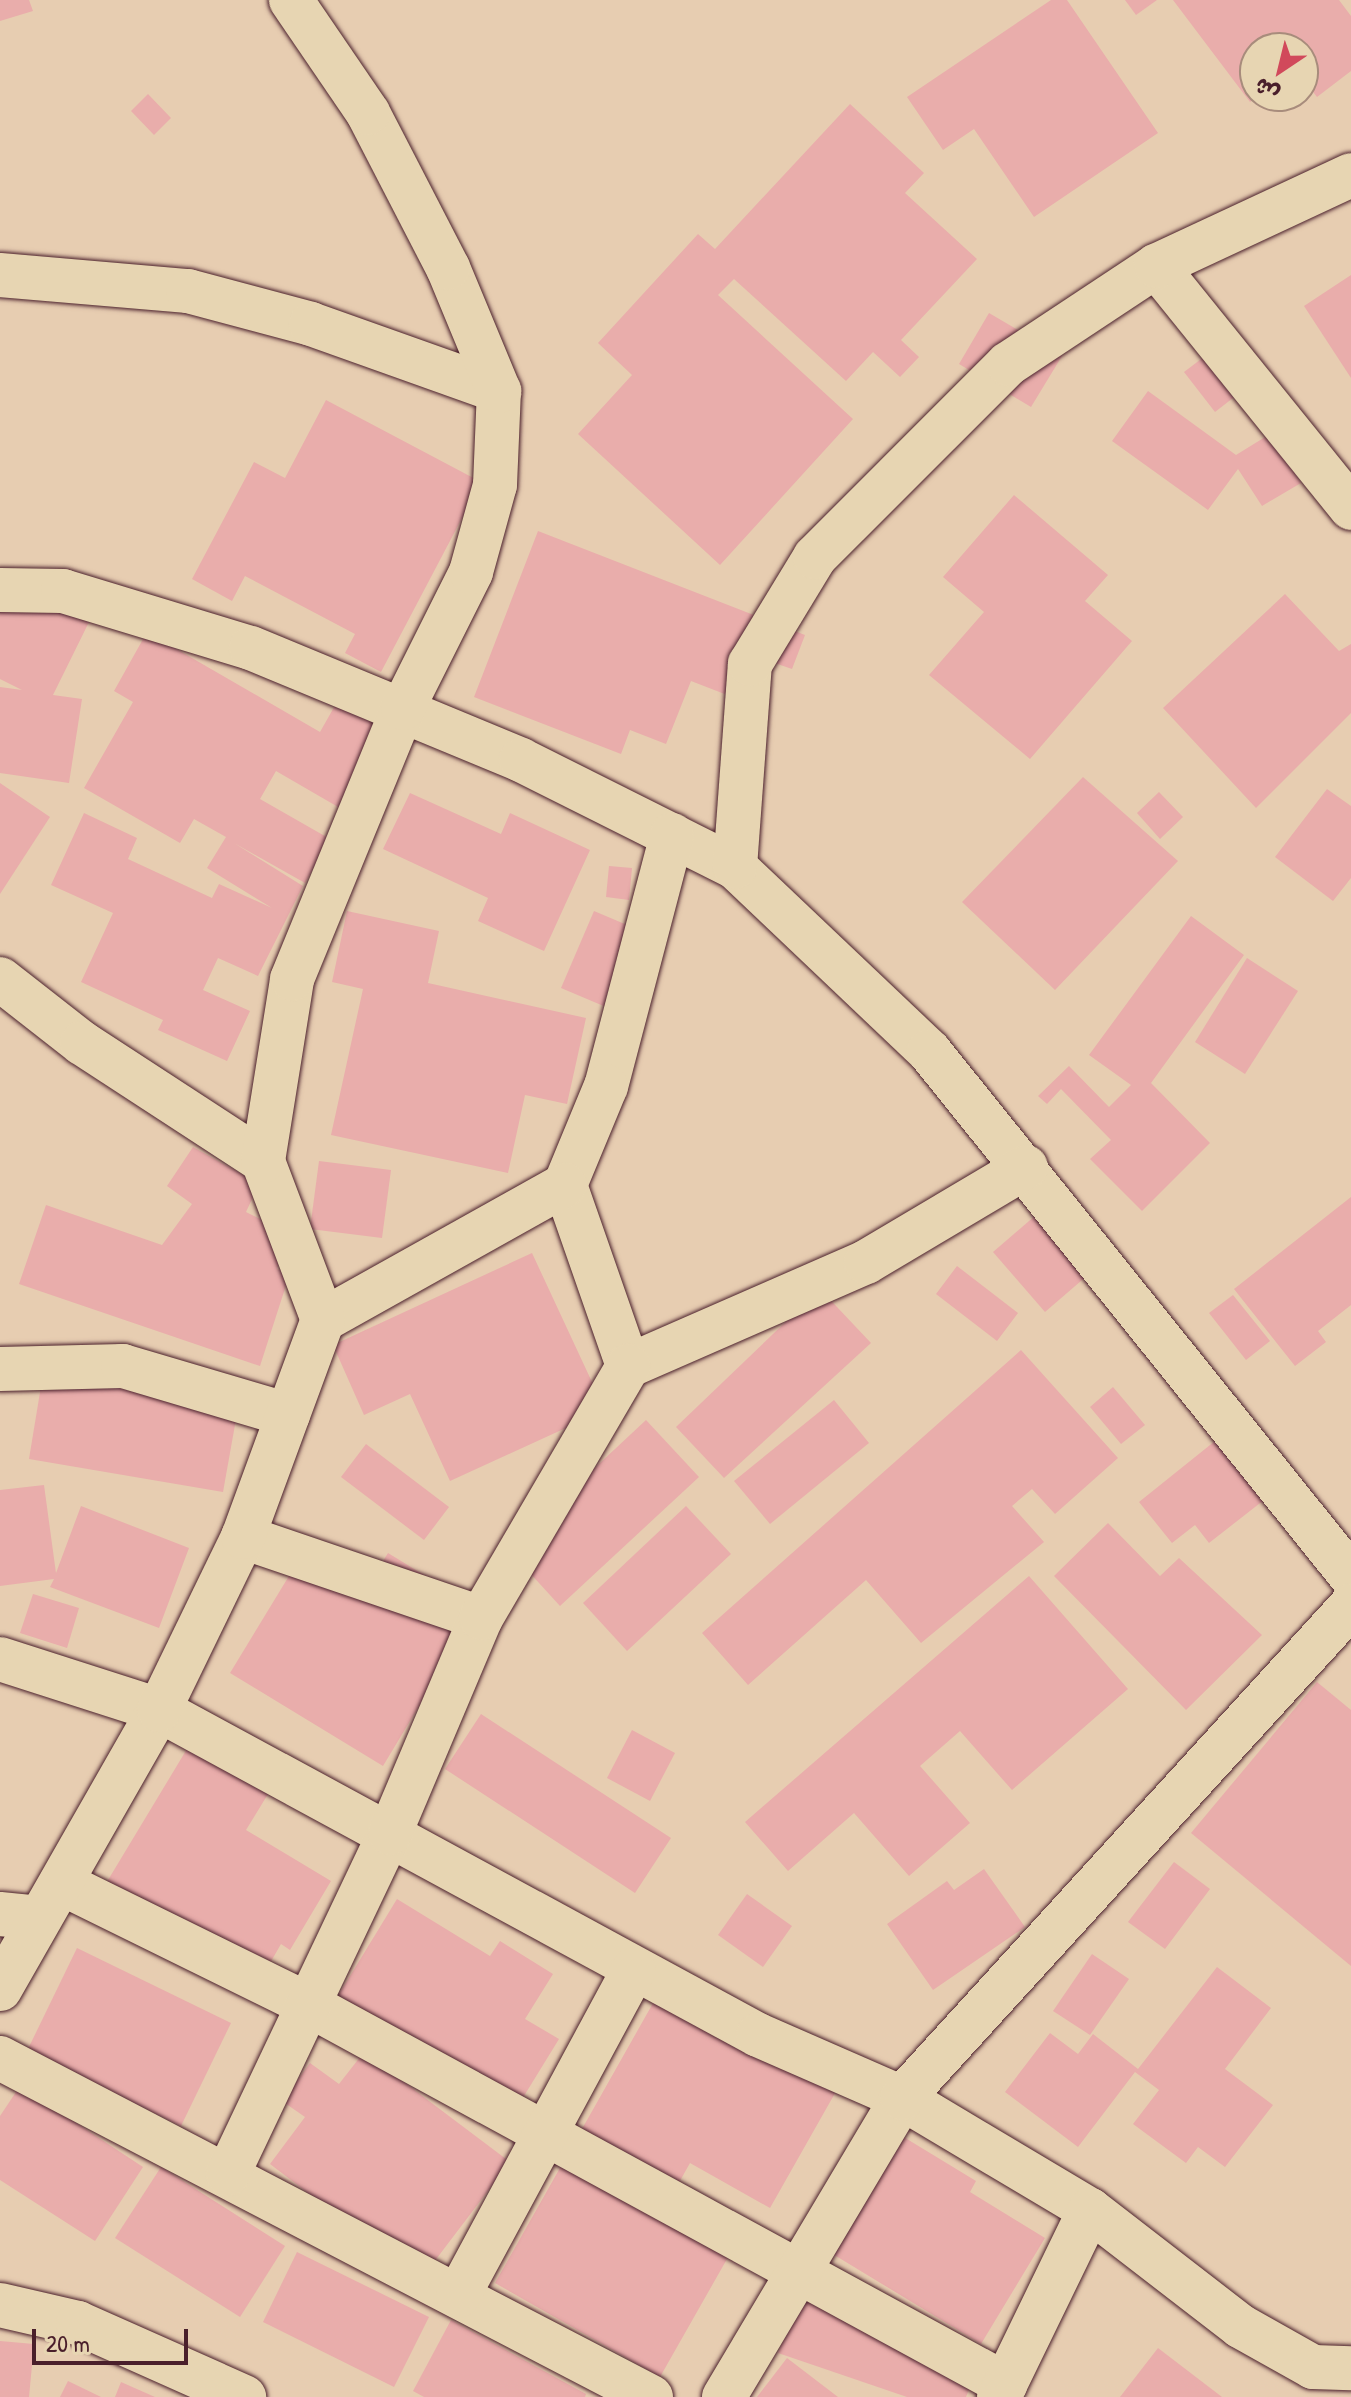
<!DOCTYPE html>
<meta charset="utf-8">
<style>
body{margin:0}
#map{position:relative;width:1351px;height:2397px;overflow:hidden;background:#e7cdb1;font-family:"Patrick Hand","Playpen Sans Arabic",sans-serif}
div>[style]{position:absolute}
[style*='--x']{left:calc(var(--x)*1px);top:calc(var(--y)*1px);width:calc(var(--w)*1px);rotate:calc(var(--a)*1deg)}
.building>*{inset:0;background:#e9adab}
.roads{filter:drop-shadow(0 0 2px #4a1f2b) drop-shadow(0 0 2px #4a1f2b)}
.minor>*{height:44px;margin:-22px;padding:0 22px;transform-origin:22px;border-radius:22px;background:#e7d5b2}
span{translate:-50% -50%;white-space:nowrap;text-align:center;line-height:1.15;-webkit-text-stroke:6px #e7d5b2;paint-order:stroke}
.north{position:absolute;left:1239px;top:32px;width:80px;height:80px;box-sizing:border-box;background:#e7d5b2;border:2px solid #a88c7c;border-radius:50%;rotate:215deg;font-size:22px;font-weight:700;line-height:32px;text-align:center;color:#4a1f2b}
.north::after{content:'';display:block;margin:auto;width:28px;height:36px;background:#d1495b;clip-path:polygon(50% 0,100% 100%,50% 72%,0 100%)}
.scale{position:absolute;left:32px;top:2329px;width:156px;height:36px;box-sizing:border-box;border:4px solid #4a1f2b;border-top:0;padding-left:10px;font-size:24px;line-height:28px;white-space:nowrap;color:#4a1f2b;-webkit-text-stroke:6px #e7d5b2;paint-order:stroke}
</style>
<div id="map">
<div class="building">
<i style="clip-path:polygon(0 0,29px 0,33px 11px,0 21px)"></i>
<i style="clip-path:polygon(1051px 0,1067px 0,1158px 133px,1034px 217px,974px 129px,943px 150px,907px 97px)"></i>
<i style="clip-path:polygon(1125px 0,1157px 0,1136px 15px)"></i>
<i style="clip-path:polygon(1173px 0,1339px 0,1351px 16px,1351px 71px,1317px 97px,1303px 79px,1303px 48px,1255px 48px,1258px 96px,1250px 102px)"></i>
<i style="clip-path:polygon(148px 94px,171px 118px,154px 135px,131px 111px)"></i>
<i style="clip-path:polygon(850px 104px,924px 173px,905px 193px,977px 259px,901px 340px,919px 357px,900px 377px,873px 352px,846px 381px,734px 279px,718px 295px,853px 419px,720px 565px,578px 434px,632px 375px,598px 343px,698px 234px,715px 249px)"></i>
<i style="clip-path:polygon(1351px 275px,1351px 378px,1304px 306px)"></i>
<i style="clip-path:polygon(989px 313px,1062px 356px,1031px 407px,959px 364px)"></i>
<i style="clip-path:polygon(1221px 344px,1251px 384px,1215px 412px,1184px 372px)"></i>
<i style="clip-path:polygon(1148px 391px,1236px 455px,1270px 434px,1301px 483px,1262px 506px,1238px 469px,1208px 510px,1112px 441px)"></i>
<i style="clip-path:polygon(326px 400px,481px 482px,381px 672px,345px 653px,355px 634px,245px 576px,232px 601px,192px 579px,254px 462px,285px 478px)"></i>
<i style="clip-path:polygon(1014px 495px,1108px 575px,1085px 601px,1132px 641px,1030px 759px,929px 675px,984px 612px,943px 577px)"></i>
<i style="clip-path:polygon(538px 531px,805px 635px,792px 669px,769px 661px,753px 705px,691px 681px,666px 744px,630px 730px,621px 754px,474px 697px)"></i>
<i style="clip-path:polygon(0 575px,90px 620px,53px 695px,82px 699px,69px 783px,0 773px,0 687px,22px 690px,0 679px)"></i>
<i style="clip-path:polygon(1285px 594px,1339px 651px,1351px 644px,1351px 713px,1256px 808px,1163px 708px)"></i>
<i style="clip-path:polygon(147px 632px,320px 732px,337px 702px,390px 733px,345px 811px,276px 771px,260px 799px,330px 839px,305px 883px,234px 843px,303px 886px,258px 976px,218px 958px,203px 990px,250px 1011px,227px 1061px,158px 1030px,163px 1020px,81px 982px,113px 913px,51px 885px,84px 813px,137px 838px,128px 859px,212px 898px,219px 884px,272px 908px,207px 868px,226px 837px,194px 819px,180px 843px,84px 788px,133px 702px,114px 691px)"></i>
<i style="clip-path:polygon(1083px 777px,1178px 861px,1055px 990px,962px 902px)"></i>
<i style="clip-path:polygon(0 783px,50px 817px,0 894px)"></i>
<i style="clip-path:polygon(1327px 789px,1351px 806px,1351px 878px,1333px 901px,1275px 857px)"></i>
<i style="clip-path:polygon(1159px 792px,1183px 817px,1160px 839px,1137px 813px)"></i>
<i style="clip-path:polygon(410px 793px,501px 834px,510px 813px,590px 850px,544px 951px,478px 921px,488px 898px,383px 849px)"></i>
<i style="clip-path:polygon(609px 866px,632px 868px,629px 900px,606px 897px)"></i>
<i style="clip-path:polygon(347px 911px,439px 931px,428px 983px,586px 1018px,567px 1104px,525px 1095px,508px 1173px,331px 1135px,363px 989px,332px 982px)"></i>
<i style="clip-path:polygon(594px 911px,646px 933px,613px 1010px,561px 988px)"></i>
<i style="clip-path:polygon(1191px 916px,1244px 955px,1151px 1083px,1210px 1143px,1142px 1211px,1090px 1159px,1111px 1140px,1061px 1089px,1047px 1104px,1038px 1096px,1069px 1066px,1109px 1107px,1131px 1085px,1089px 1055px)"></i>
<i style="clip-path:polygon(1247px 958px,1298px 991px,1245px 1074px,1195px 1042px)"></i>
<i style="clip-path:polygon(193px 1147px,259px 1184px,246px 1212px,289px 1233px,277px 1269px,290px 1273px,260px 1366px,19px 1284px,46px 1205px,162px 1245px,192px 1204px,167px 1186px)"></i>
<i style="clip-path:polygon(319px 1161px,391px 1170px,382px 1238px,310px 1229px)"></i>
<i style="clip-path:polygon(1351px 1197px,1351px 1305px,1318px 1331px,1326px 1342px,1295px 1366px,1234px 1289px)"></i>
<i style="clip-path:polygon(1051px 1202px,1103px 1262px,1045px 1312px,993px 1252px)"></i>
<i style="clip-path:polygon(532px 1253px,605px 1410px,450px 1481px,410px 1394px,364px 1415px,333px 1345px)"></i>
<i style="clip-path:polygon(957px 1266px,1018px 1313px,997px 1341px,936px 1294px)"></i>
<i style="clip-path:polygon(820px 1289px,871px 1343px,724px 1478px,676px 1427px)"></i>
<i style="clip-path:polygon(1233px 1295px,1270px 1341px,1246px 1360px,1209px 1313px)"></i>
<i style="clip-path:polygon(1021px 1350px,1118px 1458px,1055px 1514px,1032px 1489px,1012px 1506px,1044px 1542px,921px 1643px,866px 1580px,748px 1685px,702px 1633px)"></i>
<i style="clip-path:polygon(43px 1374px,238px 1408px,223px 1492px,29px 1459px)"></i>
<i style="clip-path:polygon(1113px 1387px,1145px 1425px,1121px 1444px,1090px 1407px)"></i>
<i style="clip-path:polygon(834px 1400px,869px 1443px,770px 1524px,734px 1481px)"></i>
<i style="clip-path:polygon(646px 1420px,699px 1477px,560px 1606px,508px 1549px)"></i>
<i style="clip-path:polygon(1225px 1433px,1273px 1493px,1209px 1543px,1195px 1525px,1172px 1543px,1139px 1502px)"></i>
<i style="clip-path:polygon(366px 1444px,449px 1507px,424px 1540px,341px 1477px)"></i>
<i style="clip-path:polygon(44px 1485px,56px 1573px,81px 1506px,189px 1548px,159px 1628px,50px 1587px,54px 1579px,0 1586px,0 1490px)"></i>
<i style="clip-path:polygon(686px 1506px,731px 1554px,627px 1651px,583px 1603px)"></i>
<i style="clip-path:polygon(1108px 1523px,1160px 1576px,1179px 1558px,1262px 1635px,1186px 1710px,1054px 1576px)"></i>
<i style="clip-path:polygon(306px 1548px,368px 1586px,388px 1553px,478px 1608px,383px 1766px,230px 1673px)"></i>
<i style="clip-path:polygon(1029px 1576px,1128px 1689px,1012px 1790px,960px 1731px,920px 1766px,970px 1823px,909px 1876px,854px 1813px,788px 1871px,745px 1822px)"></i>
<i style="clip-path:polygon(33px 1594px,79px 1608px,67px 1648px,20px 1633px)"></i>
<i style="clip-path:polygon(1317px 1682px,1351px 1710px,1351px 1966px,1191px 1833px)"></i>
<i style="clip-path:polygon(481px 1714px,671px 1838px,635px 1893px,445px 1769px)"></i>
<i style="clip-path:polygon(632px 1730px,675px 1753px,650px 1801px,607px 1778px)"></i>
<i style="clip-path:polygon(196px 1734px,276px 1781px,246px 1830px,331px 1881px,290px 1950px,281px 1944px,258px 1984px,102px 1890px)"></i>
<i style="clip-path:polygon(1174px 1862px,1210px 1889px,1165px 1949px,1128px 1922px)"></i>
<i style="clip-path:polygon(984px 1869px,1025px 1927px,933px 1990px,887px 1924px,947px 1881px,954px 1890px)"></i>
<i style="clip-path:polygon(747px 1894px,792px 1926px,763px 1967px,718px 1935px)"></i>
<i style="clip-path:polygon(397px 1899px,490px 1956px,500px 1941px,553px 1974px,525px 2019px,559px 2039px,516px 2109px,336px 1999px)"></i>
<i style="clip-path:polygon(77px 1948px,231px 2023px,181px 2126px,27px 2051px)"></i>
<i style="clip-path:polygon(1092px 1954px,1129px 1979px,1090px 2035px,1053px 2011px)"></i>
<i style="clip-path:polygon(1217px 1967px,1271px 2008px,1225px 2069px,1273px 2105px,1225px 2167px,1198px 2147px,1186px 2163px,1133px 2124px,1159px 2090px,1135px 2072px,1078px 2147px,1005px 2092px,1050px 2033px,1078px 2054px,1093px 2034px,1138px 2069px)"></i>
<i style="clip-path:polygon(661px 1989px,847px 2072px,770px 2208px,690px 2163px,662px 2213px,731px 2252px,660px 2377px,495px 2283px)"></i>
<i style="clip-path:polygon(364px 2052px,510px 2162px,421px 2279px,270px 2164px,305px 2117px,282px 2101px,310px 2063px,339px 2084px)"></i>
<i style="clip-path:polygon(20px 2086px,143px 2167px,95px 2241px,0 2180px,0 2116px)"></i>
<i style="clip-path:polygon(902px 2136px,976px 2181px,970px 2192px,1045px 2238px,981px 2344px,831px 2253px)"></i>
<i style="clip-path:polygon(161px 2167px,285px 2246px,240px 2317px,115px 2238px)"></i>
<i style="clip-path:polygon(297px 2252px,429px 2317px,394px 2387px,263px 2322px)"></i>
<i style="clip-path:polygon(803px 2288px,981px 2360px,966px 2397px,907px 2397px,778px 2353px)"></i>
<i style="clip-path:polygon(451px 2320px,586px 2394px,585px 2397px,424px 2397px,413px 2391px)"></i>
<i style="clip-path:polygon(0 2341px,34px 2344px,29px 2397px,0 2397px)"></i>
<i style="clip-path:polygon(1158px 2348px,1222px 2397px,1120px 2397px)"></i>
<i style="clip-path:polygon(787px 2358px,838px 2397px,757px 2397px)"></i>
<i style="clip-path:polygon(68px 2381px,101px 2397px,60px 2397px)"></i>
<i style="clip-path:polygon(121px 2382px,155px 2397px,115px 2397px)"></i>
</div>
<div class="roads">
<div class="minor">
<i style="--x:1156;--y:266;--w:311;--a:51.1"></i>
<i style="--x:0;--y:275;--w:189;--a:4.9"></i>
<i style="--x:188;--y:291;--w:127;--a:15"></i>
<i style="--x:311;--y:324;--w:200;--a:19.6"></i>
<i style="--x:0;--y:590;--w:63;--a:0.9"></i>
<i style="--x:63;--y:591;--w:196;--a:16.9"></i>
<i style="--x:251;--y:648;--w:292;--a:22.5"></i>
<i style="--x:521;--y:760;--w:239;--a:26.6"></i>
<i style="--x:735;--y:867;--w:267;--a:43.5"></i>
<i style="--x:929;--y:1051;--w:674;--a:51.21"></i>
<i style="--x:672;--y:835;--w:260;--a:104.7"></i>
<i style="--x:606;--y:1086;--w:107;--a:112.5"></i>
<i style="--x:565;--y:1185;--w:192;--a:70.8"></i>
<i style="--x:628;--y:1366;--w:260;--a:-23.6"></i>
<i style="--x:866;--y:1262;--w:186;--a:-30.7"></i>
<i style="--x:735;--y:867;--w:204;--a:-85.8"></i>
<i style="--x:750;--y:664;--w:125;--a:-58.7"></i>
<i style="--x:815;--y:557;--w:273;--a:-45"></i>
<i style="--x:1008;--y:364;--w:178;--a:-33.5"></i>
<i style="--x:1156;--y:266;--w:215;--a:-25"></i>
<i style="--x:0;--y:979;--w:104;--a:38"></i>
<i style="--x:82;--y:1043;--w:216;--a:33.1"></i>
<i style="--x:323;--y:1320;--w:277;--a:-29.2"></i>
<i style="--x:0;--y:1369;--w:123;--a:-1.4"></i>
<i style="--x:123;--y:1366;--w:172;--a:16.5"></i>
<i style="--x:243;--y:1537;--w:251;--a:18.8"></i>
<i style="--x:0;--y:1659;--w:167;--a:17.8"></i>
<i style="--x:159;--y:1710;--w:681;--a:28.48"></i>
<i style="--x:758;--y:2035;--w:157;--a:23.6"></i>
<i style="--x:902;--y:2098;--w:219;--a:30.8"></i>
<i style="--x:1090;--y:2210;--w:190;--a:37.7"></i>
<i style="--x:1240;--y:2326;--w:84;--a:29.3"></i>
<i style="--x:1313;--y:2367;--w:38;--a:2"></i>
<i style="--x:61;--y:1883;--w:276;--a:26.2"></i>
<i style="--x:309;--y:2005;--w:793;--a:28.57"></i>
<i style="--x:0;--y:1914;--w:40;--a:5.7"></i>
<i style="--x:0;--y:1989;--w:321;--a:-60.3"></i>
<i style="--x:159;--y:1710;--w:192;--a:-64.1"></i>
<i style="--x:243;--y:1537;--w:231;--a:-69.8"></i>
<i style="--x:323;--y:1320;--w:170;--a:-110.7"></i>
<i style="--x:263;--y:1161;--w:184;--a:-80.9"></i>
<i style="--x:292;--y:979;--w:293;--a:-67.7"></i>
<i style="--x:403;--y:708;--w:152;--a:-63.4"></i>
<i style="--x:471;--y:572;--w:90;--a:-74.6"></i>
<i style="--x:495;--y:485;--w:94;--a:-87.6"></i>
<i style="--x:499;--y:391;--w:133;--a:-112.5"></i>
<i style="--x:448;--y:268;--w:174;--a:-117.3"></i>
<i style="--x:368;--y:113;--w:137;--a:-124.3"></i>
<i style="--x:0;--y:2058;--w:734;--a:27.51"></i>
<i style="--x:228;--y:2174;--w:378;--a:-64.6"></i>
<i style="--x:390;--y:1833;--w:233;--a:-67.1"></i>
<i style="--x:481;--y:1618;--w:292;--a:-59.7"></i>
<i style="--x:458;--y:2296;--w:371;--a:-61.7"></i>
<i style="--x:0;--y:2305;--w:80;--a:13"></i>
<i style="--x:78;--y:2323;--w:182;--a:24"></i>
<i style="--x:724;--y:2397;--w:348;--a:-59.2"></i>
<i style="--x:902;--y:2098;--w:666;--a:-47.62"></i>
<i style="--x:999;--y:2397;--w:208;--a:-64.1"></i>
</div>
</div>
<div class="north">ش</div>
<div class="scale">20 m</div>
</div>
